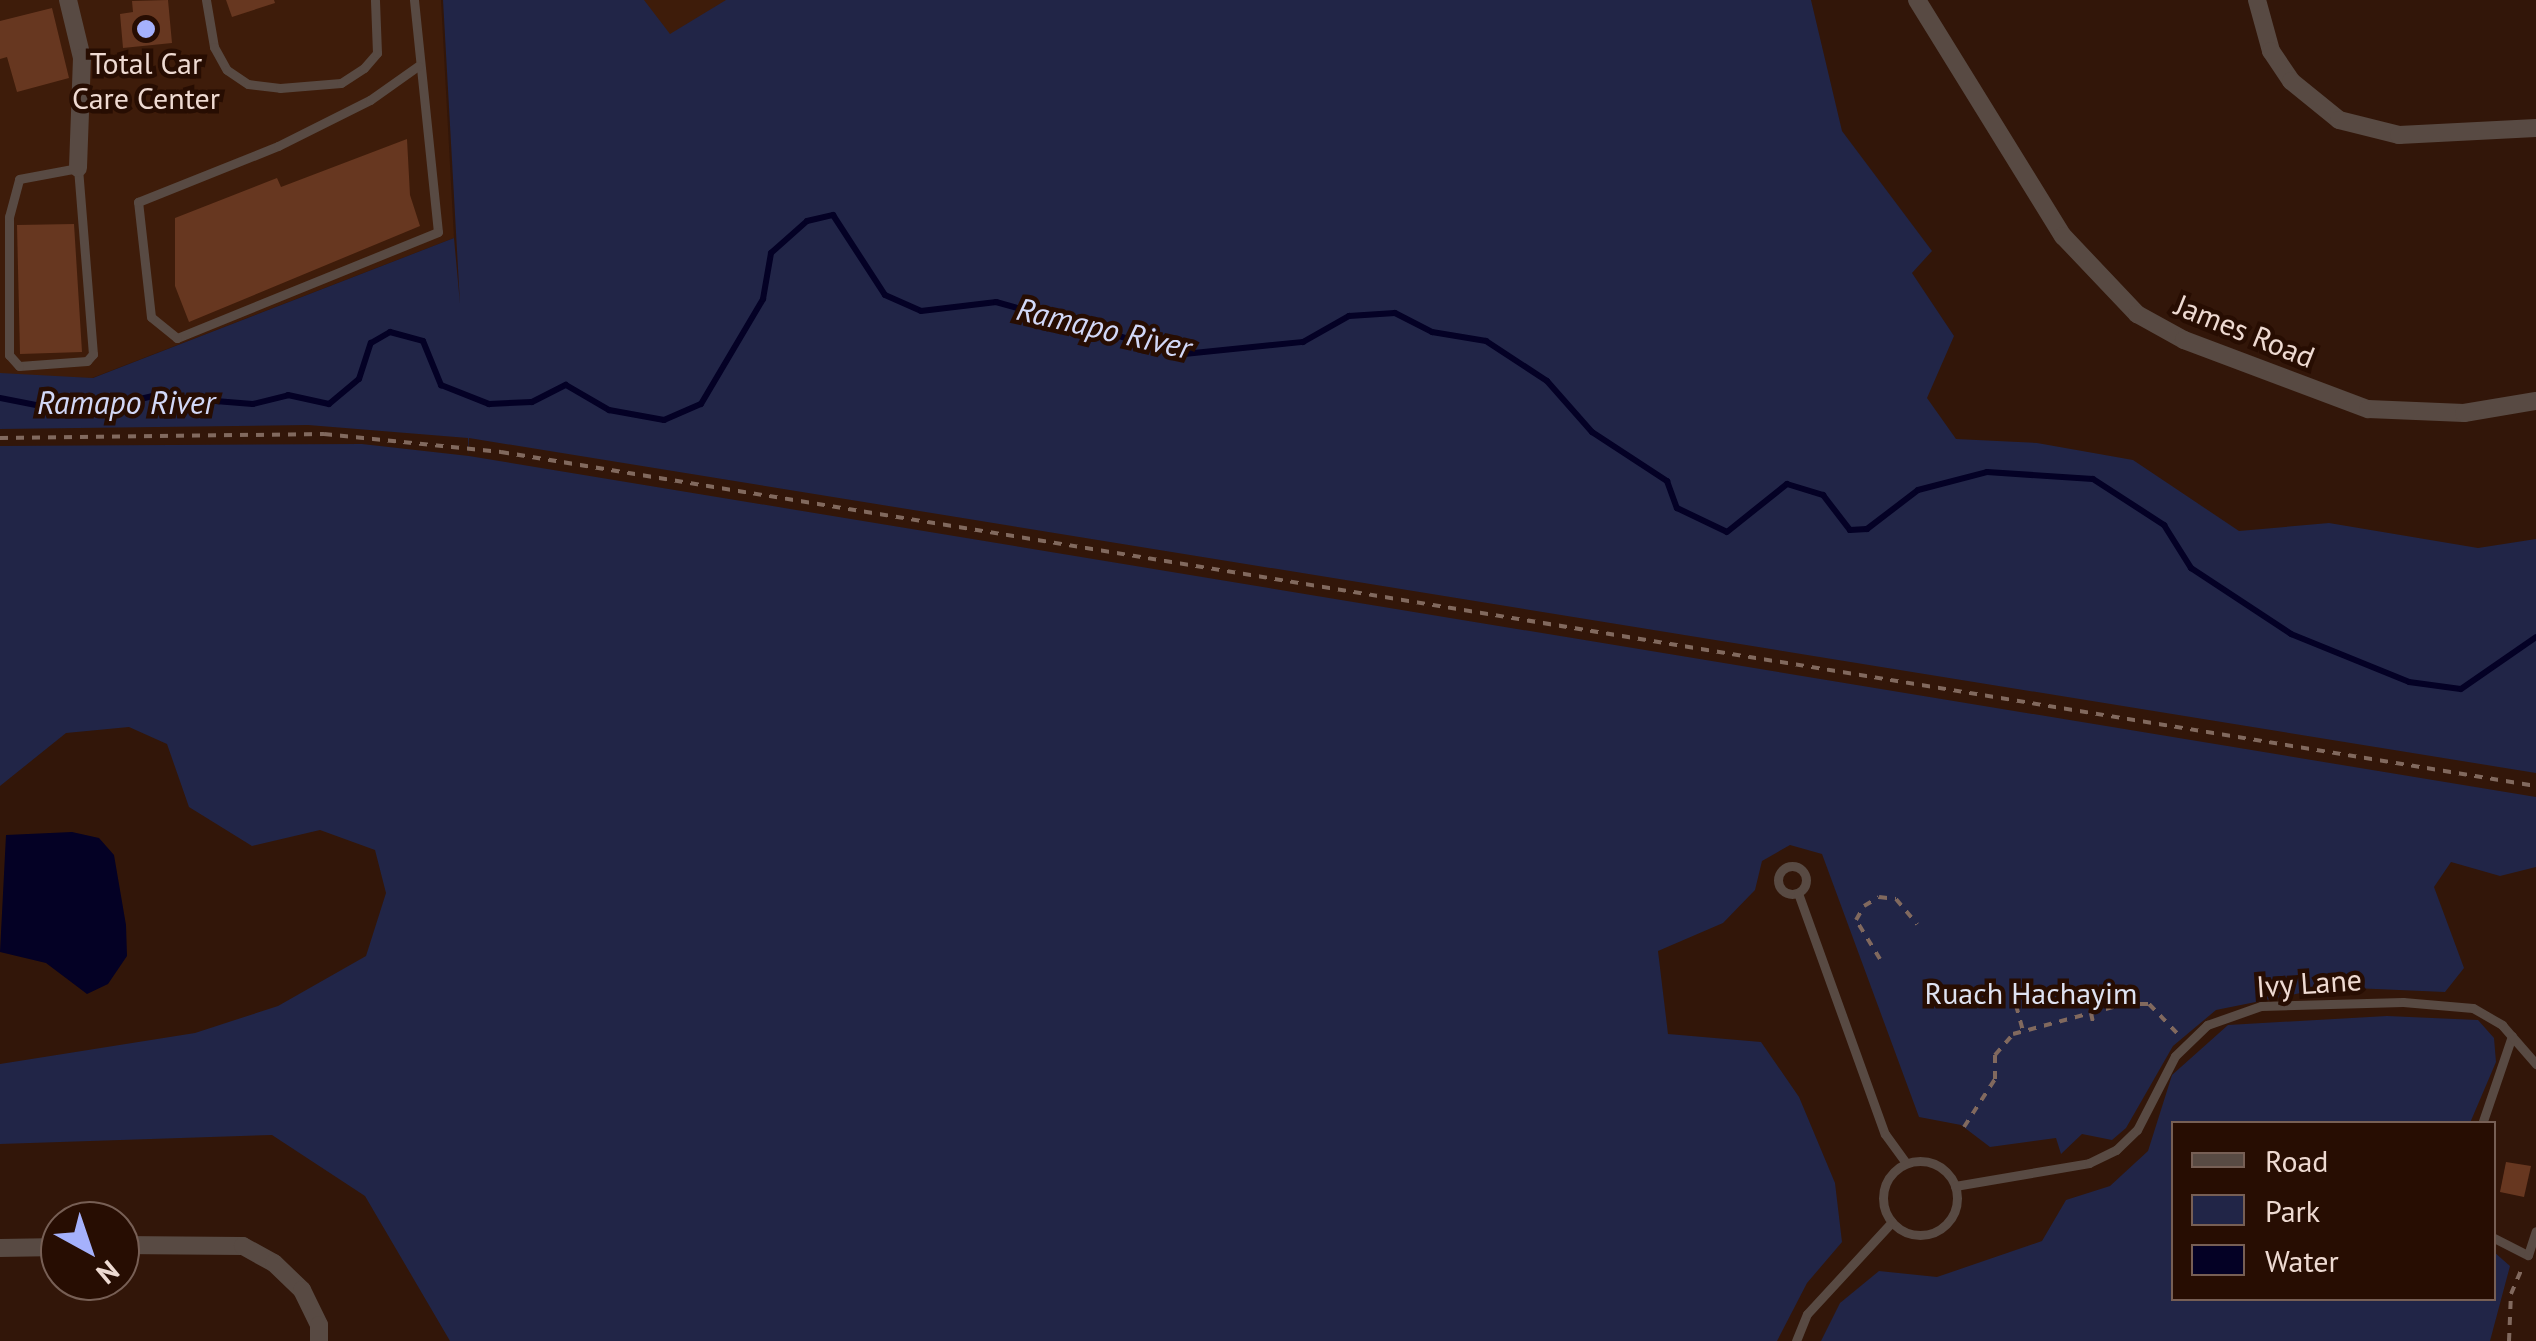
<!DOCTYPE html>
<style>
body{margin:0}
#map{position:relative;width:2536px;height:1341px;overflow:hidden;background:#321609;font-family:"PT Sans",sans-serif}
div>[style]{position:absolute}
[style*='--x']{left:calc(var(--x)*1px);top:calc(var(--y)*1px);width:calc(var(--w)*1px);rotate:calc(var(--a)*1deg)}
.built>*{inset:0;background:#3e1c0a}
.green>*{inset:0;background:#212547}
.water>*{inset:0;background:#040125}
.stream>*{height:6px;margin:-3px;padding:0 3px;transform-origin:3px;border-radius:3px;background:#040125}
.building>*{inset:0;background:#673720}
.path>*{height:4px;margin-top:-2px;transform-origin:0;background:repeating-linear-gradient(90deg,#81695e 0 8px,transparent 0 16px)}
.service>*{height:9px;margin:-4.5px;padding:0 4.5px;transform-origin:4.5px;border-radius:4.5px;background:#584a43}
.service>.ring{margin:-4.5px;padding:0;box-sizing:content-box;background:none;border:9px solid #584a43;border-radius:50%}
.minor>*{height:18px;margin:-9px;padding:0 9px;transform-origin:9px;border-radius:9px;background:#584a43}
.dots>*{width:28px;height:28px;translate:-50% -50%;box-sizing:border-box;border:5px solid #270d02;border-radius:50%}
span{translate:-50% -50%;white-space:nowrap;text-align:center;line-height:1.15;-webkit-text-stroke:9px #270d02;paint-order:stroke}
.poi-label{font-size:30px;color:#eedad2}
.street-label{font-size:30px;color:#eedad2}
.park-label{font-size:30px;color:#dee2f1}
.water-label{font-size:32px;color:#d2d8f7;font-style:italic}
.legend{position:absolute;left:2171px;top:1121px;width:325px;height:180px;box-sizing:border-box;background:#270d02;border:2px solid #775f55;margin:0;padding:12px 18px;list-style:none;font-size:30px;color:#eedad2}
.legend li{display:flex;align-items:center;gap:20px;height:50px}
.legend b{width:50px;border:2px solid #775f55}
.north{position:absolute;left:40px;top:1201px;width:100px;height:100px;box-sizing:border-box;background:#270d02;border:2px solid #775f55;border-radius:50%;rotate:140deg;font-size:28px;font-weight:700;line-height:40px;text-align:center;color:#eedad2}
.north::after{content:'';display:block;margin:auto;width:35px;height:45px;background:#a5b1fc;clip-path:polygon(50% 0,100% 100%,50% 72%,0 100%)}
</style>
<div id="map">
<div class="built">
<i style="clip-path:polygon(0 0,441px 0,454px 238px,92px 378px,0 377px)"></i>
<i style="clip-path:polygon(631px 0,778px 0,693px 76px)"></i>
</div>
<div class="green">
<i style="clip-path:polygon(443px 0,644px 0,670px 34px,726px 0,1811px 0,1842px 131px,1932px 251px,1912px 273px,1954px 336px,1927px 398px,1956px 439px,2037px 443px,2133px 460px,2239px 531px,2329px 523px,2478px 548px,2536px 539px,2536px 773px,469px 438px,469px 456px,2536px 797px,2536px 867px,2500px 876px,2451px 862px,2434px 887px,2464px 968px,2445px 992px,2330px 987px,2216px 1010px,2173px 1046px,2126px 1128px,2112px 1140px,2082px 1134px,2061px 1154px,2056px 1138px,1990px 1147px,1961px 1125px,1919px 1117px,1822px 854px,1790px 845px,1762px 861px,1755px 890px,1723px 923px,1658px 951px,1668px 1034px,1761px 1042px,1799px 1097px,1835px 1183px,1842px 1242px,1807px 1283px,1777px 1341px,450px 1341px,365px 1196px,272px 1135px,0 1144px,0 1064px,195px 1033px,278px 1006px,366px 956px,386px 893px,375px 850px,320px 830px,252px 846px,189px 807px,167px 744px,129px 727px,66px 733px,0 786px,0 446px,362px 444px,469px 456px,468px 438px,308px 425px,0 429px,0 373px,93px 378px,454px 238px,460px 304px)"></i>
<i style="clip-path:polygon(2387px 1016px,2478px 1020px,2494px 1038px,2496px 1062px,2470px 1123px,2174px 1124px,2174px 1298px,2494px 1298px,2494px 1252px,2510px 1266px,2490px 1341px,1821px 1341px,1840px 1303px,1879px 1271px,1937px 1277px,2042px 1241px,2066px 1200px,2110px 1186px,2148px 1151px,2172px 1075px,2228px 1025px)"></i>
</div>
<div class="water">
<i style="clip-path:polygon(72px 832px,99px 838px,114px 855px,126px 925px,127px 956px,108px 984px,87px 994px,46px 963px,0 952px,6px 835px)"></i>
</div>
<div class="stream">
<i style="--x:0;--y:398;--w:47;--a:11.1"></i>
<i style="--x:46;--y:407;--w:65;--a:-0.9"></i>
<i style="--x:111;--y:406;--w:43;--a:-13.4"></i>
<i style="--x:153;--y:396;--w:100;--a:4.6"></i>
<i style="--x:253;--y:404;--w:36;--a:-14"></i>
<i style="--x:288;--y:395;--w:42;--a:12.4"></i>
<i style="--x:329;--y:404;--w:39;--a:-40"></i>
<i style="--x:359;--y:379;--w:38;--a:-72"></i>
<i style="--x:371;--y:343;--w:22;--a:-30"></i>
<i style="--x:390;--y:332;--w:34;--a:15"></i>
<i style="--x:423;--y:341;--w:48;--a:67.8"></i>
<i style="--x:441;--y:385;--w:52;--a:21.6"></i>
<i style="--x:489;--y:404;--w:43;--a:-2.7"></i>
<i style="--x:532;--y:402;--w:38;--a:-27"></i>
<i style="--x:566;--y:385;--w:50;--a:30.2"></i>
<i style="--x:609;--y:410;--w:56;--a:10.3"></i>
<i style="--x:664;--y:420;--w:40;--a:-23.4"></i>
<i style="--x:701;--y:404;--w:122;--a:-59.4"></i>
<i style="--x:763;--y:299;--w:47;--a:-80.1"></i>
<i style="--x:771;--y:253;--w:48;--a:-41.6"></i>
<i style="--x:807;--y:221;--w:27;--a:-13"></i>
<i style="--x:833;--y:215;--w:95;--a:57"></i>
<i style="--x:885;--y:295;--w:39;--a:24"></i>
<i style="--x:921;--y:311;--w:76;--a:-6.8"></i>
<i style="--x:996;--y:302;--w:195;--a:15.5"></i>
<i style="--x:1184;--y:354;--w:120;--a:-5.8"></i>
<i style="--x:1303;--y:342;--w:53;--a:-29.5"></i>
<i style="--x:1349;--y:316;--w:46;--a:-3.7"></i>
<i style="--x:1395;--y:313;--w:42;--a:27.2"></i>
<i style="--x:1432;--y:332;--w:55;--a:9.5"></i>
<i style="--x:1486;--y:341;--w:73;--a:33.3"></i>
<i style="--x:1547;--y:381;--w:68;--a:48.6"></i>
<i style="--x:1592;--y:432;--w:90;--a:33.2"></i>
<i style="--x:1667;--y:481;--w:29;--a:70"></i>
<i style="--x:1677;--y:508;--w:55;--a:25.6"></i>
<i style="--x:1727;--y:532;--w:77;--a:-38.7"></i>
<i style="--x:1787;--y:484;--w:38;--a:17"></i>
<i style="--x:1823;--y:495;--w:44;--a:52.4"></i>
<i style="--x:1850;--y:530;--w:17;--a:-3"></i>
<i style="--x:1867;--y:529;--w:64;--a:-37.4"></i>
<i style="--x:1918;--y:490;--w:71;--a:-14.6"></i>
<i style="--x:1987;--y:472;--w:106;--a:3.8"></i>
<i style="--x:2093;--y:479;--w:85;--a:32.9"></i>
<i style="--x:2164;--y:525;--w:51;--a:57.9"></i>
<i style="--x:2191;--y:568;--w:120;--a:33.4"></i>
<i style="--x:2291;--y:634;--w:127;--a:22.1"></i>
<i style="--x:2409;--y:682;--w:52;--a:7.7"></i>
<i style="--x:2461;--y:689;--w:91;--a:-34.7"></i>
</div>
<div class="building">
<i style="clip-path:polygon(168px 0,172px 43px,123px 48px,120px 14px,133px 12px,132px 1px)"></i>
<i style="clip-path:polygon(226px 0,274px 0,275px 3px,232px 17px)"></i>
<i style="clip-path:polygon(52px 8px,69px 78px,17px 92px,7px 57px,0 59px,0 21px)"></i>
<i style="clip-path:polygon(407px 139px,410px 195px,420px 226px,189px 322px,175px 286px,175px 218px,277px 178px,281px 187px)"></i>
<i style="clip-path:polygon(74px 224px,82px 352px,20px 354px,17px 225px)"></i>
<i style="clip-path:polygon(2506px 1162px,2531px 1166px,2524px 1197px,2500px 1192px)"></i>
</div>
<div class="path">
<i style="--x:0;--y:438;--w:324;--a:-0.7"></i>
<i style="--x:324;--y:434;--w:178;--a:5.8"></i>
<i style="--x:501;--y:452;--w:2062;--a:9.32"></i>
<i style="--x:1880;--y:959;--w:46;--a:-121.6"></i>
<i style="--x:1856;--y:920;--w:16;--a:-60"></i>
<i style="--x:1864;--y:906;--w:17;--a:-31"></i>
<i style="--x:1879;--y:897;--w:17;--a:7"></i>
<i style="--x:1896;--y:899;--w:33;--a:50"></i>
<i style="--x:2016;--y:1005;--w:27;--a:75"></i>
<i style="--x:2091;--y:1013;--w:14;--a:78"></i>
<i style="--x:1964;--y:1127;--w:57;--a:-57.1"></i>
<i style="--x:1995;--y:1079;--w:24;--a:-90"></i>
<i style="--x:1995;--y:1055;--w:28;--a:-49"></i>
<i style="--x:2013;--y:1034;--w:115;--a:-15.1"></i>
<i style="--x:2124;--y:1004;--w:25;--a:0"></i>
<i style="--x:2149;--y:1004;--w:40;--a:46"></i>
<i style="--x:2509;--y:1341;--w:47;--a:-87.6"></i>
<i style="--x:2511;--y:1294;--w:28;--a:-67"></i>
</div>
<div class="service">
<i style="--x:206;--y:0;--w:48;--a:80.3"></i>
<i style="--x:214;--y:47;--w:26;--a:61"></i>
<i style="--x:227;--y:70;--w:25;--a:34"></i>
<i style="--x:248;--y:84;--w:32;--a:7"></i>
<i style="--x:280;--y:88;--w:61;--a:-4.7"></i>
<i style="--x:341;--y:83;--w:27;--a:-33"></i>
<i style="--x:364;--y:68;--w:20;--a:-49"></i>
<i style="--x:377;--y:53;--w:53;--a:-92.2"></i>
<i style="--x:414;--y:0;--w:233;--a:84.1"></i>
<i style="--x:438;--y:232;--w:282;--a:157.9"></i>
<i style="--x:177;--y:338;--w:33;--a:-141"></i>
<i style="--x:151;--y:317;--w:116;--a:-96.4"></i>
<i style="--x:138;--y:202;--w:151;--a:-21.8"></i>
<i style="--x:278;--y:146;--w:103;--a:-26.6"></i>
<i style="--x:370;--y:100;--w:59;--a:-35.3"></i>
<i style="--x:78;--y:168;--w:187;--a:85.4"></i>
<i style="--x:93;--y:354;--w:9;--a:131"></i>
<i style="--x:87;--y:361;--w:68;--a:175.8"></i>
<i style="--x:19;--y:366;--w:15;--a:-132"></i>
<i style="--x:9;--y:355;--w:138;--a:-90"></i>
<i style="--x:9;--y:217;--w:39;--a:-75"></i>
<i style="--x:19;--y:179;--w:60;--a:-10.6"></i>
<i class="ring" style="left:1778px;top:866px;width:19px;height:19px"></i>
<i style="--x:1798;--y:893;--w:256;--a:70.2"></i>
<i style="--x:1885;--y:1134;--w:36;--a:54"></i>
<i style="--x:2482;--y:1124;--w:93;--a:-71.2"></i>
<i class="ring" style="left:1883px;top:1161px;width:65px;height:65px"></i>
<i style="--x:1955;--y:1186;--w:136;--a:-9.7"></i>
<i style="--x:2089;--y:1163;--w:30;--a:-26"></i>
<i style="--x:2116;--y:1150;--w:29;--a:-44"></i>
<i style="--x:2137;--y:1130;--w:83;--a:-62.8"></i>
<i style="--x:2175;--y:1056;--w:45;--a:-44.1"></i>
<i style="--x:2207;--y:1025;--w:57;--a:-19.4"></i>
<i style="--x:2261;--y:1006;--w:142;--a:-1.6"></i>
<i style="--x:2403;--y:1002;--w:70;--a:4.9"></i>
<i style="--x:2473;--y:1008;--w:34;--a:30"></i>
<i style="--x:2502;--y:1025;--w:52;--a:48.9"></i>
<i style="--x:2494;--y:1238;--w:38;--a:27"></i>
<i style="--x:2528;--y:1255;--w:25;--a:-72"></i>
<i style="--x:1796;--y:1341;--w:29;--a:-68"></i>
<i style="--x:1807;--y:1314;--w:125;--a:-47.3"></i>
</div>
<div class="minor">
<i style="--x:68;--y:0;--w:60;--a:76.4"></i>
<i style="--x:82;--y:58;--w:110;--a:92.1"></i>
<i style="--x:1917;--y:0;--w:278;--a:58.3"></i>
<i style="--x:2063;--y:236;--w:108;--a:46.5"></i>
<i style="--x:2137;--y:314;--w:54;--a:29"></i>
<i style="--x:2184;--y:340;--w:197;--a:20.6"></i>
<i style="--x:2368;--y:409;--w:96;--a:2.4"></i>
<i style="--x:2464;--y:413;--w:73;--a:-9.5"></i>
<i style="--x:2257;--y:0;--w:53;--a:74.6"></i>
<i style="--x:2271;--y:51;--w:36;--a:56"></i>
<i style="--x:2291;--y:81;--w:62;--a:39.1"></i>
<i style="--x:2339;--y:120;--w:62;--a:14"></i>
<i style="--x:2399;--y:135;--w:137;--a:-2.9"></i>
<i style="--x:120;--y:1245;--w:123;--a:0.5"></i>
<i style="--x:243;--y:1246;--w:35;--a:29"></i>
<i style="--x:274;--y:1263;--w:39;--a:44"></i>
<i style="--x:302;--y:1290;--w:39;--a:64"></i>
<i style="--x:319;--y:1325;--w:16;--a:90"></i>
<i style="--x:0;--y:1248;--w:60;--a:-1"></i>
</div>
<div class="dots">
<i style="left:146px;top:29px;background:#a5b1fc"></i>
</div>
<div class="poi-label">
<span style="left:146px;top:80px">Total Car<br>Care Center</span>
</div>
<div class="street-label">
<span style="left:2245px;top:331px;rotate:22deg">James Road</span>
<span style="left:2309px;top:983px;rotate:-4deg">Ivy Lane</span>
</div>
<div class="park-label">
<span style="left:2031px;top:993px">Ruach Hachayim</span>
</div>
<div class="water-label">
<span style="left:1104px;top:328px;rotate:13deg">Ramapo River</span>
<span style="left:126px;top:402px">Ramapo River</span>
</div>
<ul class="legend">
<li><b style="height:12px;background:#584a43"></b>Road</li>
<li><b style="height:28px;background:#212547"></b>Park</li>
<li><b style="height:28px;background:#040125"></b>Water</li>
</ul>
<div class="north">N</div>
</div>
